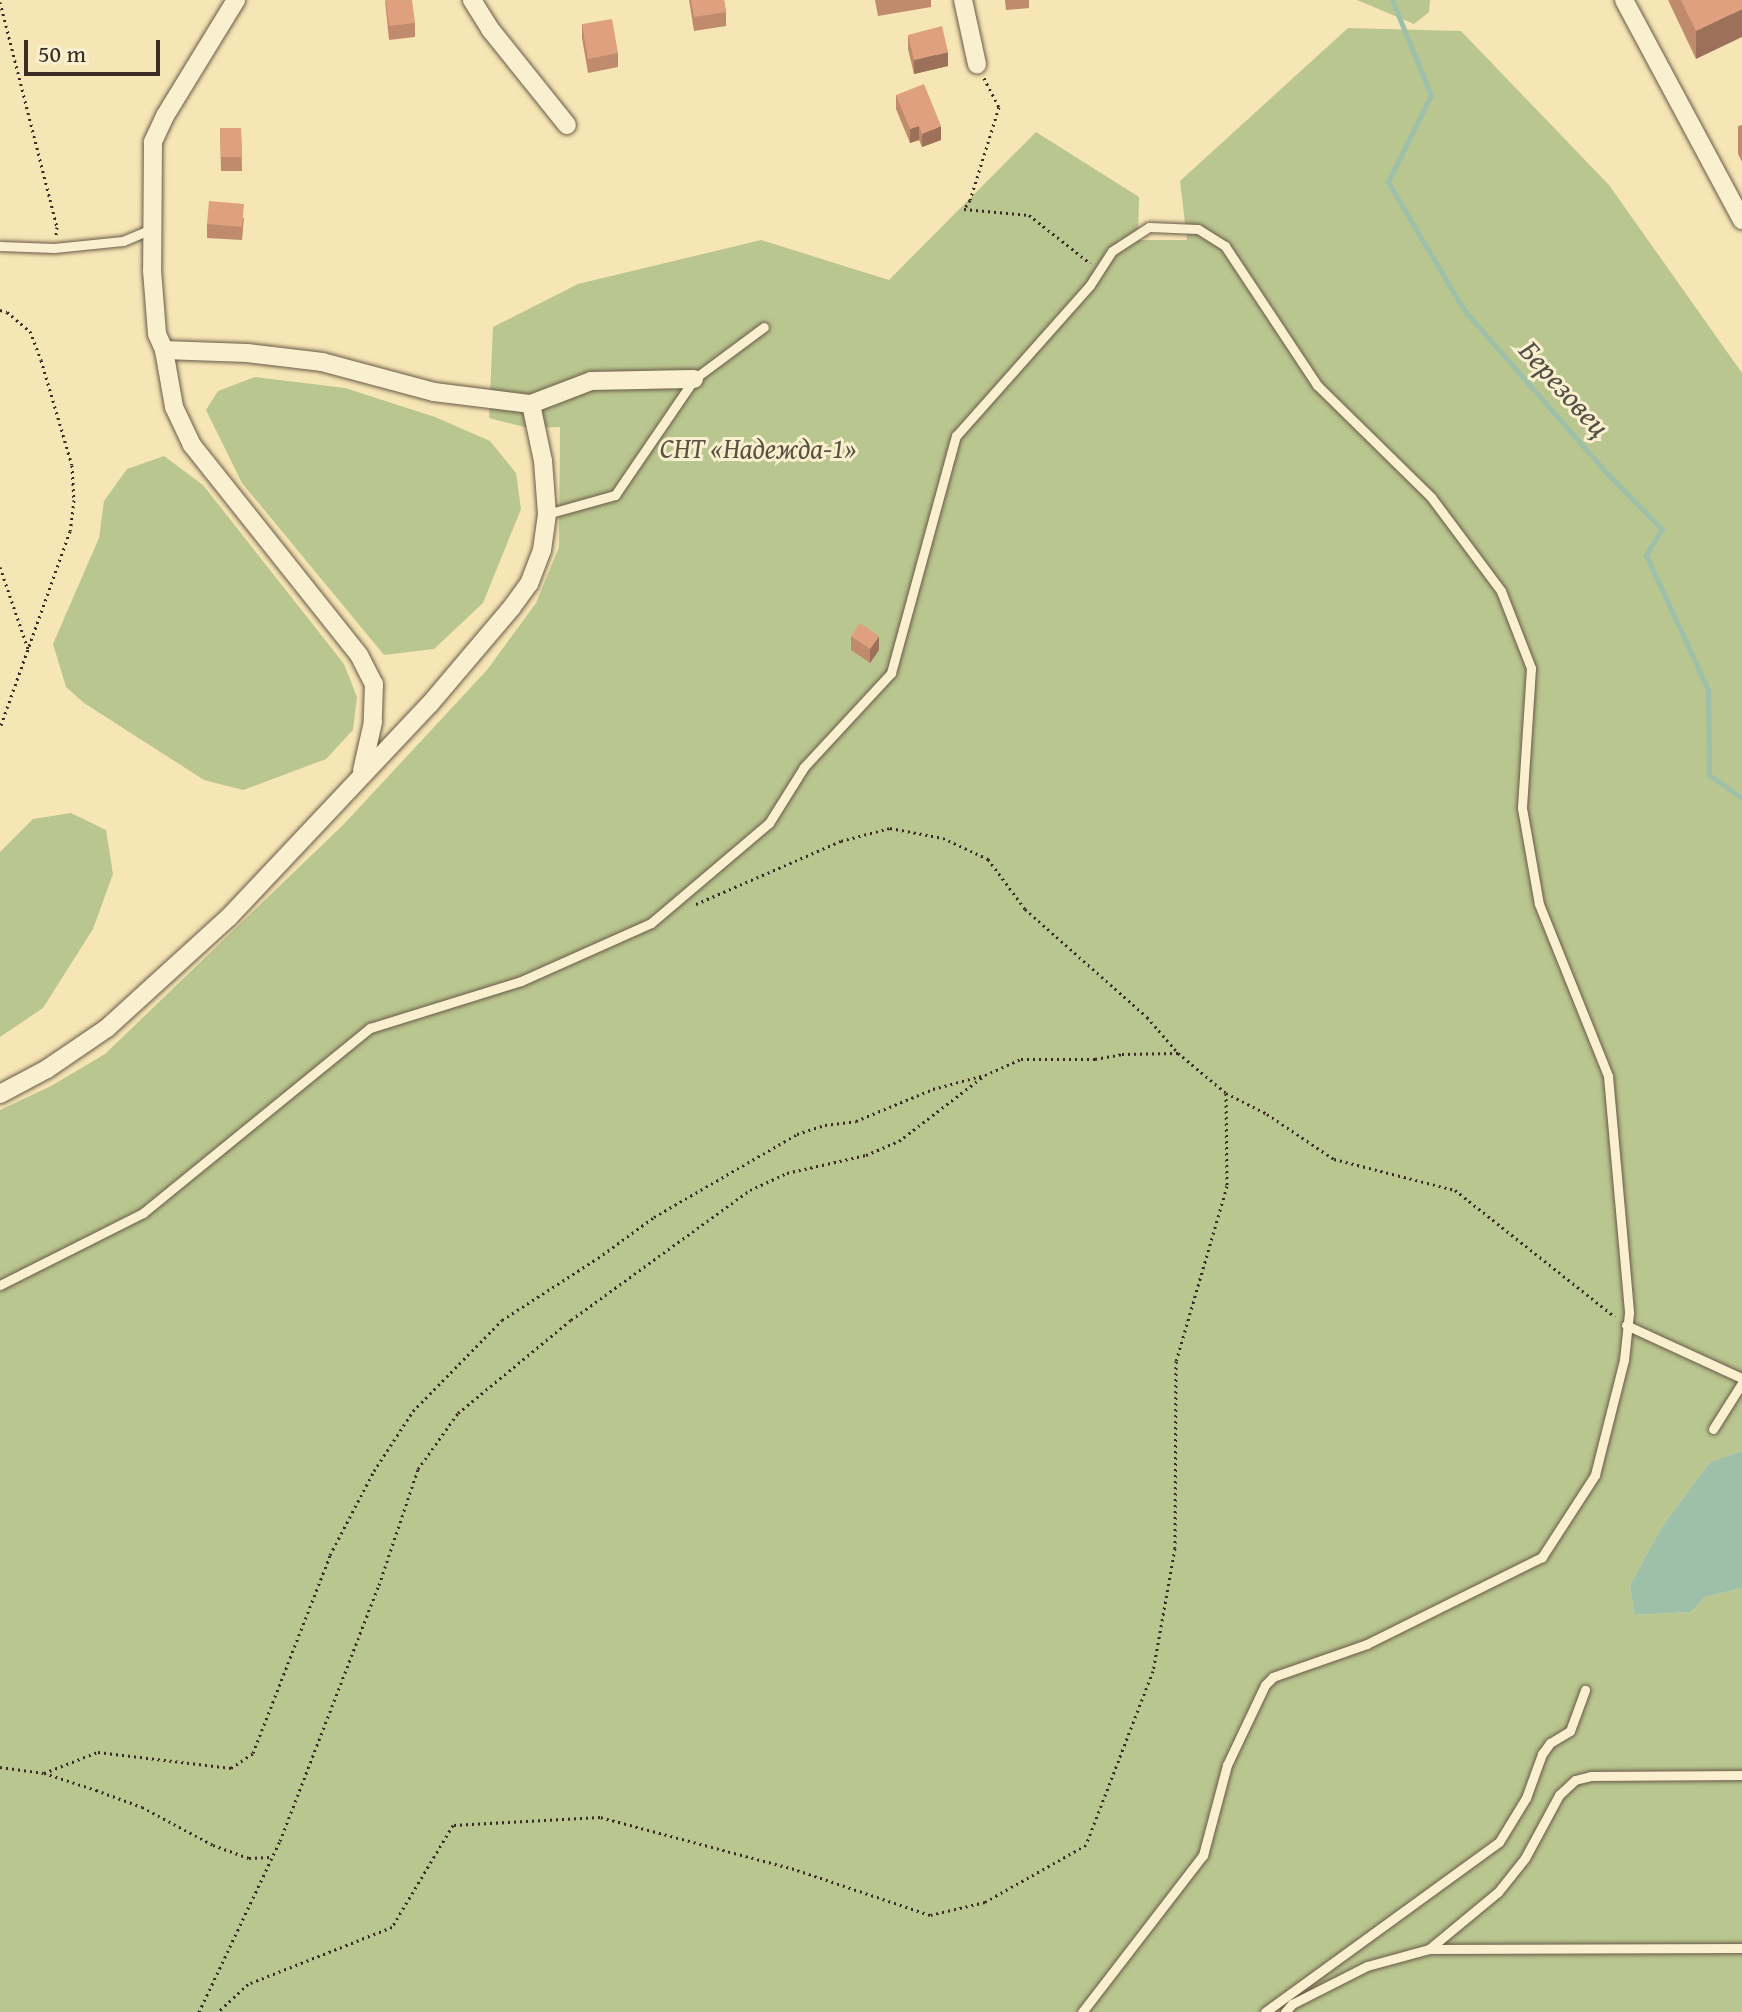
<!DOCTYPE html>
<meta charset="utf-8">
<style>
body{margin:0}
#map{position:relative;width:1742px;height:2012px;overflow:hidden;background:#f7e6b5;font-family:"Gentium Book Plus",serif}
div>[style]{position:absolute}
[style*='--x']{left:calc(var(--x)*1px);top:calc(var(--y)*1px);width:calc(var(--w)*1px);rotate:calc(var(--a)*1deg)}
.green>*{inset:0;background:#bac68f}
.water>*{inset:0;background:#9ec0a9}
.stream>*{height:5px;margin:-2.5px;padding:0 2.5px;transform-origin:2.5px;border-radius:2.5px;background:#9ec0a9}
.path>*{height:3px;margin-top:-1.5px;transform-origin:0;background:repeating-linear-gradient(90deg,#3a2b25 0 2px,transparent 0 6px)}
.roads{filter:drop-shadow(0 0 2px #695a49) drop-shadow(0 0 2px #695a49)}
.service>*{height:9px;margin:-4.5px;padding:0 4.5px;transform-origin:4.5px;border-radius:4.5px;background:#faefcf}
.minor>*{height:18px;margin:-9px;padding:0 9px;transform-origin:9px;border-radius:9px;background:#faefcf}
.wall>*{inset:0;background:#c08a6d}
.shaded-wall>*{inset:0;background:#9c7059}
.building>*{inset:0;background:#dfa07f}
span{translate:-50% -50%;white-space:nowrap;text-align:center;line-height:1.15;-webkit-text-stroke:6px #faefcf;paint-order:stroke}
.park-label{font-size:28px;color:#5a5240;font-style:italic}
.water-label{font-size:30px;color:#535046;font-style:italic}
.scale{position:absolute;left:24px;top:40px;width:136px;height:36px;box-sizing:border-box;border:4px solid #3a2b25;border-top:0;padding-left:10px;font-size:24px;line-height:28px;white-space:nowrap;color:#3a2b25;-webkit-text-stroke:6px #faefcf;paint-order:stroke}
</style>
<div id="map">
<div class="green">
<i style="clip-path:polygon(1357px 0,1430px 0,1429px 12px,1414px 24px)"></i>
<i style="clip-path:polygon(1348px 28px,1461px 31px,1609px 185px,1742px 373px,1742px 1451px,1710px 1462px,1661px 1528px,1630px 1585px,1636px 1615px,1691px 1612px,1705px 1597px,1742px 1588px,1742px 2012px,0 2012px,0 1110px,51px 1086px,105px 1054px,344px 824px,487px 670px,536px 603px,559px 547px,560px 427px,528px 428px,489px 418px,493px 327px,578px 284px,761px 240px,889px 280px,1036px 132px,1139px 197px,1138px 240px,1187px 240px,1180px 181px)"></i>
<i style="clip-path:polygon(255px 377px,345px 388px,435px 417px,490px 441px,516px 473px,521px 509px,483px 603px,434px 649px,384px 655px,242px 483px,206px 410px,218px 391px)"></i>
<i style="clip-path:polygon(164px 456px,203px 485px,344px 664px,357px 697px,353px 730px,326px 759px,243px 790px,204px 780px,84px 703px,66px 687px,53px 644px,99px 538px,104px 501px,127px 469px)"></i>
<i style="clip-path:polygon(71px 813px,106px 830px,113px 874px,93px 929px,43px 1008px,0 1037px,0 852px,33px 819px)"></i>
</div>
<div class="water">
<i style="clip-path:polygon(1742px 1451px,1742px 1588px,1705px 1597px,1691px 1612px,1635px 1615px,1630px 1585px,1661px 1528px,1710px 1462px)"></i>
</div>
<div class="stream">
<i style="--x:1392;--y:0;--w:103;--a:67.7"></i>
<i style="--x:1431;--y:95;--w:97;--a:116.3"></i>
<i style="--x:1388;--y:182;--w:149;--a:59.3"></i>
<i style="--x:1464;--y:310;--w:211;--a:48.8"></i>
<i style="--x:1603;--y:469;--w:84;--a:45.5"></i>
<i style="--x:1662;--y:529;--w:31;--a:122"></i>
<i style="--x:1646;--y:555;--w:149;--a:65.3"></i>
<i style="--x:1708;--y:690;--w:85;--a:89.3"></i>
<i style="--x:1709;--y:775;--w:40;--a:34.9"></i>
</div>
<div class="path">
<i style="--x:0;--y:2;--w:232;--a:75.8"></i>
<i style="--x:57;--y:227;--w:8;--a:97"></i>
<i style="--x:984;--y:78;--w:33;--a:63"></i>
<i style="--x:999;--y:107;--w:97;--a:107.3"></i>
<i style="--x:970;--y:200;--w:11;--a:124"></i>
<i style="--x:964;--y:209;--w:65;--a:5.3"></i>
<i style="--x:1029;--y:215;--w:78;--a:38.2"></i>
<i style="--x:0;--y:310;--w:7;--a:16"></i>
<i style="--x:7;--y:312;--w:30;--a:40"></i>
<i style="--x:30;--y:331;--w:31;--a:69"></i>
<i style="--x:41;--y:360;--w:109;--a:73.6"></i>
<i style="--x:72;--y:465;--w:35;--a:87"></i>
<i style="--x:74;--y:500;--w:31;--a:97"></i>
<i style="--x:70;--y:531;--w:209;--a:109.6"></i>
<i style="--x:0;--y:567;--w:87;--a:71.1"></i>
<i style="--x:696;--y:904;--w:158;--a:-23.5"></i>
<i style="--x:841;--y:841;--w:51;--a:-14.9"></i>
<i style="--x:890;--y:828;--w:54;--a:10.7"></i>
<i style="--x:943;--y:838;--w:50;--a:25"></i>
<i style="--x:988;--y:859;--w:62;--a:53.5"></i>
<i style="--x:1025;--y:909;--w:163;--a:41.5"></i>
<i style="--x:1147;--y:1017;--w:48;--a:49.3"></i>
<i style="--x:1226;--y:1093;--w:46;--a:27.1"></i>
<i style="--x:1267;--y:1114;--w:81;--a:33.9"></i>
<i style="--x:1334;--y:1159;--w:125;--a:14.4"></i>
<i style="--x:1455;--y:1190;--w:204;--a:38.4"></i>
<i style="--x:0;--y:1767;--w:44;--a:7.8"></i>
<i style="--x:44;--y:1773;--w:55;--a:18.1"></i>
<i style="--x:96;--y:1790;--w:49;--a:20.3"></i>
<i style="--x:142;--y:1807;--w:81;--a:28.2"></i>
<i style="--x:213;--y:1845;--w:38;--a:20"></i>
<i style="--x:249;--y:1858;--w:20;--a:-3"></i>
<i style="--x:44;--y:1773;--w:58;--a:-21.3"></i>
<i style="--x:98;--y:1752;--w:134;--a:6.9"></i>
<i style="--x:231;--y:1768;--w:27;--a:-34"></i>
<i style="--x:253;--y:1753;--w:212;--a:-68.7"></i>
<i style="--x:330;--y:1555;--w:95;--a:-62.4"></i>
<i style="--x:374;--y:1471;--w:72;--a:-57"></i>
<i style="--x:413;--y:1411;--w:127;--a:-45.6"></i>
<i style="--x:502;--y:1320;--w:114;--a:-32.9"></i>
<i style="--x:598;--y:1258;--w:69;--a:-36.2"></i>
<i style="--x:654;--y:1217;--w:165;--a:-30.1"></i>
<i style="--x:797;--y:1134;--w:29;--a:-18"></i>
<i style="--x:825;--y:1125;--w:31;--a:-7"></i>
<i style="--x:856;--y:1121;--w:83;--a:-22.6"></i>
<i style="--x:933;--y:1089;--w:50;--a:-15.2"></i>
<i style="--x:199;--y:2012;--w:189;--a:-64.7"></i>
<i style="--x:280;--y:1841;--w:274;--a:-68.9"></i>
<i style="--x:379;--y:1585;--w:122;--a:-71.4"></i>
<i style="--x:418;--y:1469;--w:69;--a:-54.5"></i>
<i style="--x:458;--y:1413;--w:146;--a:-39.5"></i>
<i style="--x:571;--y:1320;--w:221;--a:-36"></i>
<i style="--x:750;--y:1190;--w:41;--a:-24.7"></i>
<i style="--x:787;--y:1173;--w:81;--a:-12.8"></i>
<i style="--x:866;--y:1155;--w:36;--a:-23"></i>
<i style="--x:899;--y:1141;--w:108;--a:-37.5"></i>
<i style="--x:985;--y:1075;--w:39;--a:-24"></i>
<i style="--x:1021;--y:1059;--w:74;--a:0"></i>
<i style="--x:1095;--y:1059;--w:27;--a:-10"></i>
<i style="--x:1122;--y:1054;--w:56;--a:-1"></i>
<i style="--x:1178;--y:1053;--w:62;--a:39.8"></i>
<i style="--x:1226;--y:1093;--w:93;--a:89.4"></i>
<i style="--x:1227;--y:1186;--w:182;--a:106.2"></i>
<i style="--x:1176;--y:1361;--w:187;--a:90.3"></i>
<i style="--x:1175;--y:1548;--w:125;--a:100.1"></i>
<i style="--x:1153;--y:1671;--w:186;--a:111.1"></i>
<i style="--x:1086;--y:1845;--w:116;--a:150.6"></i>
<i style="--x:985;--y:1902;--w:57;--a:166.7"></i>
<i style="--x:930;--y:1915;--w:144;--a:-161.3"></i>
<i style="--x:794;--y:1869;--w:201;--a:-165"></i>
<i style="--x:600;--y:1817;--w:147;--a:176.9"></i>
<i style="--x:453;--y:1825;--w:119;--a:120.9"></i>
<i style="--x:392;--y:1927;--w:155;--a:158.4"></i>
<i style="--x:248;--y:1984;--w:41;--a:137"></i>
</div>
<div class="roads">
<div class="service">
<i style="--x:0;--y:246;--w:54;--a:2.1"></i>
<i style="--x:54;--y:248;--w:69;--a:-5.8"></i>
<i style="--x:123;--y:241;--w:33;--a:-23"></i>
<i style="--x:547;--y:514;--w:71;--a:-15.6"></i>
<i style="--x:615;--y:495;--w:140;--a:-55.7"></i>
<i style="--x:694;--y:379;--w:87;--a:-36.6"></i>
<i style="--x:0;--y:1285;--w:160;--a:-26.7"></i>
<i style="--x:143;--y:1213;--w:293;--a:-39.2"></i>
<i style="--x:370;--y:1028;--w:158;--a:-17.3"></i>
<i style="--x:521;--y:981;--w:142;--a:-24"></i>
<i style="--x:651;--y:923;--w:155;--a:-40.3"></i>
<i style="--x:769;--y:823;--w:66;--a:-58"></i>
<i style="--x:804;--y:767;--w:128;--a:-47.2"></i>
<i style="--x:891;--y:673;--w:246;--a:-74.7"></i>
<i style="--x:956;--y:436;--w:202;--a:-48.4"></i>
<i style="--x:1090;--y:285;--w:40;--a:-57.1"></i>
<i style="--x:1112;--y:251;--w:44;--a:-33"></i>
<i style="--x:1149;--y:227;--w:49;--a:2.3"></i>
<i style="--x:1198;--y:229;--w:32;--a:32"></i>
<i style="--x:1225;--y:246;--w:167;--a:56.5"></i>
<i style="--x:1317;--y:385;--w:160;--a:44.5"></i>
<i style="--x:1431;--y:497;--w:117;--a:53.3"></i>
<i style="--x:1501;--y:591;--w:83;--a:68.7"></i>
<i style="--x:1531;--y:668;--w:140;--a:93.7"></i>
<i style="--x:1522;--y:808;--w:97;--a:80"></i>
<i style="--x:1539;--y:904;--w:185;--a:68.1"></i>
<i style="--x:1608;--y:1076;--w:238;--a:84.9"></i>
<i style="--x:1629;--y:1313;--w:47;--a:96.1"></i>
<i style="--x:1624;--y:1360;--w:119;--a:104.2"></i>
<i style="--x:1595;--y:1475;--w:98;--a:122.9"></i>
<i style="--x:1542;--y:1557;--w:195;--a:153.6"></i>
<i style="--x:1367;--y:1644;--w:100;--a:160.7"></i>
<i style="--x:1273;--y:1677;--w:11;--a:135"></i>
<i style="--x:1265;--y:1685;--w:89;--a:115.4"></i>
<i style="--x:1227;--y:1765;--w:93;--a:104.9"></i>
<i style="--x:1203;--y:1855;--w:198;--a:127.6"></i>
<i style="--x:1626;--y:1325;--w:128;--a:24.6"></i>
<i style="--x:1713;--y:1429;--w:54;--a:-57.8"></i>
<i style="--x:1429;--y:1949;--w:313;--a:-0.2"></i>
<i style="--x:1265;--y:2012;--w:289;--a:-36"></i>
<i style="--x:1499;--y:1842;--w:52;--a:-58.5"></i>
<i style="--x:1526;--y:1798;--w:47;--a:-70"></i>
<i style="--x:1542;--y:1754;--w:14;--a:-54"></i>
<i style="--x:1550;--y:1743;--w:23;--a:-31"></i>
<i style="--x:1570;--y:1731;--w:44;--a:-69.9"></i>
<i style="--x:1285;--y:2012;--w:11;--a:-49"></i>
<i style="--x:1292;--y:2004;--w:84;--a:-26.9"></i>
<i style="--x:1367;--y:1966;--w:64;--a:-15.3"></i>
<i style="--x:1429;--y:1949;--w:89;--a:-39.6"></i>
<i style="--x:1498;--y:1892;--w:43;--a:-51.5"></i>
<i style="--x:1525;--y:1858;--w:72;--a:-61.6"></i>
<i style="--x:1559;--y:1795;--w:22;--a:-43"></i>
<i style="--x:1575;--y:1780;--w:16;--a:-14"></i>
<i style="--x:1591;--y:1776;--w:151;--a:-0.4"></i>
</div>
<div class="minor">
<i style="--x:236;--y:0;--w:136;--a:121.5"></i>
<i style="--x:165;--y:116;--w:29;--a:115"></i>
<i style="--x:153;--y:142;--w:128;--a:90.4"></i>
<i style="--x:152;--y:270;--w:64;--a:85.5"></i>
<i style="--x:157;--y:334;--w:17;--a:66"></i>
<i style="--x:164;--y:350;--w:83;--a:2.1"></i>
<i style="--x:247;--y:353;--w:76;--a:6.8"></i>
<i style="--x:322;--y:362;--w:116;--a:15"></i>
<i style="--x:434;--y:392;--w:98;--a:7.1"></i>
<i style="--x:531;--y:404;--w:64;--a:-21"></i>
<i style="--x:591;--y:381;--w:103;--a:-1.1"></i>
<i style="--x:472;--y:0;--w:34;--a:58"></i>
<i style="--x:490;--y:29;--w:123;--a:51.3"></i>
<i style="--x:963;--y:0;--w:66;--a:77.7"></i>
<i style="--x:1624;--y:0;--w:250;--a:61.8"></i>
<i style="--x:164;--y:350;--w:58;--a:80"></i>
<i style="--x:174;--y:407;--w:42;--a:64.7"></i>
<i style="--x:192;--y:445;--w:268;--a:51.5"></i>
<i style="--x:359;--y:655;--w:33;--a:63"></i>
<i style="--x:374;--y:684;--w:38;--a:92"></i>
<i style="--x:373;--y:722;--w:50;--a:102.7"></i>
<i style="--x:0;--y:1094;--w:53;--a:-28"></i>
<i style="--x:47;--y:1069;--w:73;--a:-34.3"></i>
<i style="--x:107;--y:1028;--w:165;--a:-42.3"></i>
<i style="--x:229;--y:917;--w:291;--a:-46.7"></i>
<i style="--x:429;--y:705;--w:128;--a:-49.7"></i>
<i style="--x:512;--y:607;--w:29;--a:-54"></i>
<i style="--x:529;--y:584;--w:36;--a:-69"></i>
<i style="--x:542;--y:550;--w:36;--a:-82"></i>
<i style="--x:547;--y:514;--w:53;--a:-94.3"></i>
<i style="--x:543;--y:461;--w:58;--a:-101.9"></i>
</div>
</div>
<div class="wall">
<i style="clip-path:polygon(385px 0,415px 23px,415px 37px,389px 40px)"></i>
<i style="clip-path:polygon(689px 0,724px 0,726px 12px,726px 26px,694px 31px)"></i>
<i style="clip-path:polygon(875px 0,931px 0,931px 7px,878px 16px)"></i>
<i style="clip-path:polygon(1005px 0,1029px 0,1029px 8px,1006px 10px)"></i>
<i style="clip-path:polygon(1668px 0,1742px 0,1696px 59px)"></i>
<i style="clip-path:polygon(582px 24px,618px 53px,618px 67px,588px 73px,582px 38px)"></i>
<i style="clip-path:polygon(908px 35px,948px 66px,914px 74px,908px 49px)"></i>
<i style="clip-path:polygon(896px 95px,941px 140px,922px 147px,919px 140px,910px 143px,896px 109px)"></i>
<i style="clip-path:polygon(1742px 125px,1742px 162px,1738px 154px,1738px 126px)"></i>
<i style="clip-path:polygon(220px 128px,241px 128px,242px 171px,221px 171px)"></i>
<i style="clip-path:polygon(244px 218px,242px 240px,207px 238px,207px 224px)"></i>
<i style="clip-path:polygon(851px 636px,879px 650px,870px 663px,851px 650px)"></i>
</div>
<div class="shaded-wall">
<i style="clip-path:polygon(1742px 9px,1742px 37px,1696px 59px,1696px 31px)"></i>
<i style="clip-path:polygon(948px 52px,948px 66px,914px 74px,914px 60px)"></i>
<i style="clip-path:polygon(919px 126px,919px 140px,910px 143px,910px 129px)"></i>
<i style="clip-path:polygon(941px 126px,941px 140px,922px 147px,922px 134px)"></i>
<i style="clip-path:polygon(879px 636px,879px 650px,870px 663px,870px 649px)"></i>
</div>
<div class="building">
<i style="clip-path:polygon(386px 0,412px 0,415px 23px,389px 26px)"></i>
<i style="clip-path:polygon(691px 0,724px 0,726px 12px,694px 17px)"></i>
<i style="clip-path:polygon(1681px 0,1742px 0,1742px 9px,1696px 31px)"></i>
<i style="clip-path:polygon(612px 19px,618px 53px,588px 59px,582px 24px)"></i>
<i style="clip-path:polygon(942px 26px,948px 52px,914px 60px,908px 35px)"></i>
<i style="clip-path:polygon(924px 84px,941px 126px,922px 134px,919px 126px,910px 129px,896px 95px)"></i>
<i style="clip-path:polygon(220px 128px,241px 128px,242px 157px,221px 157px)"></i>
<i style="clip-path:polygon(209px 201px,244px 204px,242px 227px,207px 224px)"></i>
<i style="clip-path:polygon(860px 623px,879px 636px,870px 649px,851px 636px)"></i>
</div>
<div class="park-label">
<span style="left:758px;top:448px">СНТ «Надежда-1»</span>
</div>
<div class="water-label">
<span style="left:1565px;top:388px;rotate:48deg">Березовец</span>
</div>
<div class="scale">50 m</div>
</div>
